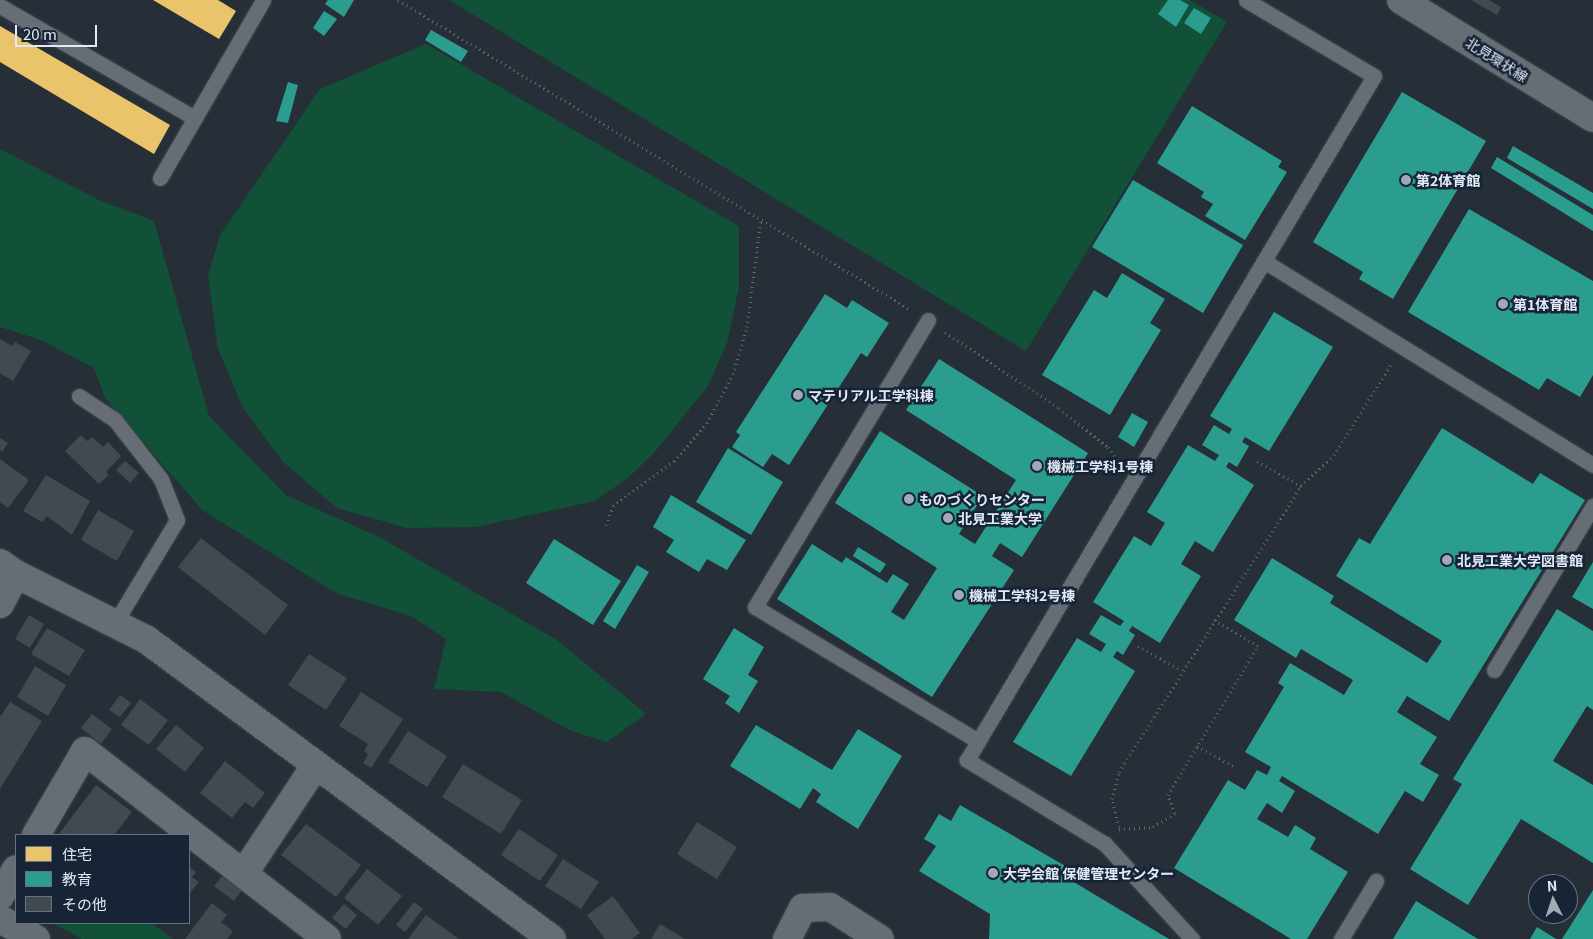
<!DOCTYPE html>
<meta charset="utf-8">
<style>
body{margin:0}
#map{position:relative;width:1593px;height:939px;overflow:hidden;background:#262f38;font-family:Georgia,"Noto Sans JP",serif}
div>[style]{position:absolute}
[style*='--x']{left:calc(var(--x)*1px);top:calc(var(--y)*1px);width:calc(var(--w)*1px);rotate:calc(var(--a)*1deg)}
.green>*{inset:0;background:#105137}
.homes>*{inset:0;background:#e9c46a}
.schools>*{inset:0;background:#2a9d8f}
.building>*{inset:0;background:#414951}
.path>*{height:3px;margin-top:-1.5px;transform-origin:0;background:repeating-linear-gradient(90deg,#62696f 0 1px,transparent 0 5px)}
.roads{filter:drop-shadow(0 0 1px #434a52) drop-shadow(0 0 1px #434a52)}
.service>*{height:15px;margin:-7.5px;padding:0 7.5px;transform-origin:7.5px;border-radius:7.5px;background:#676d74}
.minor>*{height:28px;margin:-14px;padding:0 14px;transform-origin:14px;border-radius:14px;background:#676d74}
.secondary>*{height:28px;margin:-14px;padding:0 14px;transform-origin:14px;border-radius:14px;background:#676d74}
.dots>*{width:14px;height:14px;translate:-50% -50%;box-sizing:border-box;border:2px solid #162435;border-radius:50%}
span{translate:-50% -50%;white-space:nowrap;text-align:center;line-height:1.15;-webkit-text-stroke:5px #162435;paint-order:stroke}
.street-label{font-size:14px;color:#e1eaf6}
.poi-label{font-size:14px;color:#e1eaf6;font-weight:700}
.left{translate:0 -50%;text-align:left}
.legend{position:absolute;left:15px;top:834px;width:175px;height:90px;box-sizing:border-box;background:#162435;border:1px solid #677382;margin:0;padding:6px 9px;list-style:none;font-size:15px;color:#e1eaf6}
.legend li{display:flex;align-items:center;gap:10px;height:25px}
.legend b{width:25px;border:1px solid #677382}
.north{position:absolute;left:1528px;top:874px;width:50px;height:50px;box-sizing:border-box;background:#162435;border:1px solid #677382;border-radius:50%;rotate:356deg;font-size:14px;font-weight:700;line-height:20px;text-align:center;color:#e1eaf6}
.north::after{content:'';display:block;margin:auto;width:18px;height:22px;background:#a0a9b4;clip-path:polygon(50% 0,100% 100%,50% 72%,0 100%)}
.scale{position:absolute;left:15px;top:25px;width:82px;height:22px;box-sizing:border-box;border:2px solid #e1eaf6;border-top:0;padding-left:6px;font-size:15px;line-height:18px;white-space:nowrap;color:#e1eaf6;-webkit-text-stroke:4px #162435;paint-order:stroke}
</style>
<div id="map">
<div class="green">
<i style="clip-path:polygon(449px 0,1190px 0,1227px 22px,1026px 351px)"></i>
<i style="clip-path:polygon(426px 44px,739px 226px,739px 287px,727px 343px,708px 386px,654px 453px,629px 477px,595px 501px,476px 527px,407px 528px,337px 508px,283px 462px,243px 408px,218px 349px,208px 276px,220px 235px,320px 89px)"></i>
<i style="clip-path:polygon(0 149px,99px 200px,154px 221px,209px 416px,286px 495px,381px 538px,557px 640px,646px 714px,607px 742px,571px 731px,501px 692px,434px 689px,446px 639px,411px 616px,336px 593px,202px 510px,105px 398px,94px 368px,41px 340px,0 327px)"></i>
<i style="clip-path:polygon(53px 923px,151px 923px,173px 939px,82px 939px)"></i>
</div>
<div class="homes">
<i style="clip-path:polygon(153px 0,218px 0,236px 11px,219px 39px)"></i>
<i style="clip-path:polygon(0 26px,170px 125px,154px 154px,0 62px)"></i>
</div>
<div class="schools">
<i style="clip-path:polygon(328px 0,354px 0,344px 17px,325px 4px)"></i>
<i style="clip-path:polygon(1168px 0,1180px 0,1189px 5px,1176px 27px,1158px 14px)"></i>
<i style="clip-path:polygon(1194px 8px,1211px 18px,1201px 34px,1184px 23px)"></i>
<i style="clip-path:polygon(324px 11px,337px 19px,324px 36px,313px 28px)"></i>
<i style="clip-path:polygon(431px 30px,468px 51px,461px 62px,425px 40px)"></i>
<i style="clip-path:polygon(288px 82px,298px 85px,288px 123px,276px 121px)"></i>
<i style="clip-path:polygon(1402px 92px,1486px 141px,1393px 299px,1359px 279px,1363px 272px,1313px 242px)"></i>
<i style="clip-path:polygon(1192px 106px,1282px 161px,1278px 167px,1287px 172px,1245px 240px,1205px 216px,1213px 204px,1201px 197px,1204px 192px,1157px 163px)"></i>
<i style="clip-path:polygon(1513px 146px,1593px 193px,1593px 209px,1507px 158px)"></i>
<i style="clip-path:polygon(1497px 157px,1593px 215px,1593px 231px,1491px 168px)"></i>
<i style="clip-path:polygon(1133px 180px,1243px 245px,1203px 313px,1092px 247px)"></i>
<i style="clip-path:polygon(1469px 209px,1593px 281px,1593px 375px,1580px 397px,1547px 378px,1539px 390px,1408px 312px)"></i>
<i style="clip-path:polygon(1122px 273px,1165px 299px,1150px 323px,1161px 330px,1110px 415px,1042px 375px,1094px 290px,1107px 298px)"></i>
<i style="clip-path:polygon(825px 294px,847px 308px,852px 300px,889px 323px,867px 357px,861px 353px,789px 465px,772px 454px,763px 467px,732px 447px,740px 435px,736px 432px)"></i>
<i style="clip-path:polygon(1274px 312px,1333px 347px,1269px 451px,1245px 437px,1242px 442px,1249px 446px,1237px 467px,1229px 462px,1226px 467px,1254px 485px,1213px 552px,1195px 541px,1181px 564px,1201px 576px,1160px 643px,1132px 626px,1129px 631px,1135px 635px,1123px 655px,1117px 651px,1113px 657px,1135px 671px,1071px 776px,1013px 742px,1077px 638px,1101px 652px,1106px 644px,1089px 634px,1101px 615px,1120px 626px,1124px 621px,1093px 602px,1134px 536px,1151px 546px,1165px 523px,1147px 512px,1188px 445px,1215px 461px,1219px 455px,1202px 445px,1214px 425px,1229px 434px,1232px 429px,1210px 416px)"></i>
<i style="clip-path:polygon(939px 359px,1088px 453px,1022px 557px,1000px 543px,992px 556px,1014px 570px,932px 697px,777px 599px,812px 544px,842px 563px,846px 557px,887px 583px,893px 574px,909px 584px,891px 612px,904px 620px,937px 568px,835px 503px,880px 431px,983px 496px,959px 534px,975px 544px,1016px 480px,906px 410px)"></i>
<i style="clip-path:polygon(1132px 413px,1148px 422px,1134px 447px,1118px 437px)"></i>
<i style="clip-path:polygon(1442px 428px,1533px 484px,1540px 473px,1585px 500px,1449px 721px,1407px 696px,1397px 712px,1437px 737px,1420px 764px,1439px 775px,1423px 802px,1405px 791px,1378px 834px,1282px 776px,1279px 781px,1295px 791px,1282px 813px,1267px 803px,1257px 819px,1288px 837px,1295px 825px,1316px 838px,1310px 849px,1348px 872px,1307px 939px,1291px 939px,1174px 868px,1228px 780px,1245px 790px,1257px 770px,1267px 775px,1271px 767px,1245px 752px,1284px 687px,1278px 683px,1290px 663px,1344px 695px,1353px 680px,1301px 649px,1296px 658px,1234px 620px,1272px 558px,1334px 596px,1330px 603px,1427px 663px,1442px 641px,1336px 576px,1359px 538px,1370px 544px)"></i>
<i style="clip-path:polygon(728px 448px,783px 482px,751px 535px,696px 502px)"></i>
<i style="clip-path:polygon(671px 495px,746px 540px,727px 570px,707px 559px,699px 572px,666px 552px,674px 540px,653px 527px)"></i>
<i style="clip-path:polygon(554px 539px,621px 581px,593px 625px,526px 583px)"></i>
<i style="clip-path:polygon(858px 547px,886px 564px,880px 573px,853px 556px)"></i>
<i style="clip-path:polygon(1593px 562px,1593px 609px,1572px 597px)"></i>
<i style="clip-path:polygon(637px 565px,649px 572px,615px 629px,603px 621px)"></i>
<i style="clip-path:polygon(1557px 609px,1593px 631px,1593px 710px,1587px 706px,1553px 761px,1593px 785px,1593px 863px,1521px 819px,1468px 905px,1410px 869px,1462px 784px,1453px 779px)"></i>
<i style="clip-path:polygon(734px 628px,764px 647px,748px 675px,758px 681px,739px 713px,725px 703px,730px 696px,703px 679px)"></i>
<i style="clip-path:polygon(756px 725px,832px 770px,858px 729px,902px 756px,858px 829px,816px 802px,821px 794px,813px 788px,800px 809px,730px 766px)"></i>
<i style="clip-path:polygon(960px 805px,1067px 867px,1062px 875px,1169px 939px,989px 939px,990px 914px,919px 871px,936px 846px,924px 839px,939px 814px,951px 821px)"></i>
<i style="clip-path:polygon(1593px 890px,1593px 939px,1562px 939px)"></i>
<i style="clip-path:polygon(1416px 901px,1478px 939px,1393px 939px)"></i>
<i style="clip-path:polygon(1537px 927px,1556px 939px,1530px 939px)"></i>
</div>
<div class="building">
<i style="clip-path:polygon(1471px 0,1489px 0,1501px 7px,1497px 15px)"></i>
<i style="clip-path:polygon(0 339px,12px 346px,15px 342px,31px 351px,13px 381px,0 373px)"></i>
<i style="clip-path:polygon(81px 435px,87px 441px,92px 437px,103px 447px,108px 442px,121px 456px,106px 472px,109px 475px,99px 484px,65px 451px)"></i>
<i style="clip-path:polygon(0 438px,8px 443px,2px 452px,0 450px)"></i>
<i style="clip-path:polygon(0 459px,29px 480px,8px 508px,0 502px)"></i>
<i style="clip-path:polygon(125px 461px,139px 473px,130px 483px,116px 470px)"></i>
<i style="clip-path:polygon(46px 475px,90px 501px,72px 535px,47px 516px,42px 522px,23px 511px)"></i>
<i style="clip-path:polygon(98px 510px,134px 531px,117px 561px,81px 540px)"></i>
<i style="clip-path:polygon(201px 538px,288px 605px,265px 635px,178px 567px)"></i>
<i style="clip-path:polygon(29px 615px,44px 624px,30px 648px,15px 639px)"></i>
<i style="clip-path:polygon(47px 628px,85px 650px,69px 676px,31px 654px)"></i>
<i style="clip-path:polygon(309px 654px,347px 678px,326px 710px,288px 685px)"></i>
<i style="clip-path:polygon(35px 666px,66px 685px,48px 716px,17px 697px)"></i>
<i style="clip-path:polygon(361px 692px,403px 719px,371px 768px,363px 763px,368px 754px,364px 751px,368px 744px,339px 726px)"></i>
<i style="clip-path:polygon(120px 695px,131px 703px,120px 717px,109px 710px)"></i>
<i style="clip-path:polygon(140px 699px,168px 720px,149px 745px,121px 725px)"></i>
<i style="clip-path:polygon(10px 702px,42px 721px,0 789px,0 717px)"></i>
<i style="clip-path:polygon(92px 714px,112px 729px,101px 744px,81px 728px)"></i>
<i style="clip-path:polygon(176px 725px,204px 748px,185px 772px,156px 749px)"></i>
<i style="clip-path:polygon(408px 731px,447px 756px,427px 787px,388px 762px)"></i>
<i style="clip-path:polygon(225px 761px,265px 793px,253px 808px,245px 802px,232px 818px,200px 793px)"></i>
<i style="clip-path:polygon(463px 764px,522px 800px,501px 834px,442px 797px)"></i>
<i style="clip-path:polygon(96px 785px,132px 812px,114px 835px,58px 835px)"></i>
<i style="clip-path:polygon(697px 822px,737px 847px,717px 879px,677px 854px)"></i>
<i style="clip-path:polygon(306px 824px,361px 865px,336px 897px,281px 855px)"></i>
<i style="clip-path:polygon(519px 829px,558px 855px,540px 881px,501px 855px)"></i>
<i style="clip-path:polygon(563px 859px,599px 882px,581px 909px,545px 886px)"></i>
<i style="clip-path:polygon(189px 867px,196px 872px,192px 877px,199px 882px,189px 894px)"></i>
<i style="clip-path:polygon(367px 869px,402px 896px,378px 925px,344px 898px)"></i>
<i style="clip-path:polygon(222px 876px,242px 890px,234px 901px,214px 886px)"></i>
<i style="clip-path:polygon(613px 896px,640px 933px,632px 939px,605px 939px,587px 915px)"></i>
<i style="clip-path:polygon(414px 902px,423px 909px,405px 932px,396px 925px)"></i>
<i style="clip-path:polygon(212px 903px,227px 915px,221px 922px,233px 931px,227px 939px,185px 939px)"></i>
<i style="clip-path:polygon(344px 904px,357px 915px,346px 929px,332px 918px)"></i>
<i style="clip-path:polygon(426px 915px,459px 939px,408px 939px)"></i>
<i style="clip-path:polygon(660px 924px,685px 939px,651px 939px)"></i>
</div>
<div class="path">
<i style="--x:398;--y:0;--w:599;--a:31.14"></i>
<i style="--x:945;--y:332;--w:137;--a:33.7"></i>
<i style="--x:1059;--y:408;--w:63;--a:38.5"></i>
<i style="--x:1108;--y:447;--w:19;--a:55"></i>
<i style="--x:1257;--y:461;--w:51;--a:29.6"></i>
<i style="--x:606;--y:525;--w:20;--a:-70"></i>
<i style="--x:613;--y:506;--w:76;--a:-36.4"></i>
<i style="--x:674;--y:461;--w:50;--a:-49"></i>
<i style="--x:707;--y:423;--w:55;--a:-62"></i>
<i style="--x:733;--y:374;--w:49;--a:-73.4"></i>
<i style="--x:747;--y:327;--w:109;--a:-82.6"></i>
<i style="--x:1138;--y:646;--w:49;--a:29.2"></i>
<i style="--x:1197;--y:746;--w:43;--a:28.9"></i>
<i style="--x:1119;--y:827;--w:29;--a:-104"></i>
<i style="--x:1112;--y:799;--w:28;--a:-75"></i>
<i style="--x:1119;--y:772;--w:339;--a:-57.5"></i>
<i style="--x:1301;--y:486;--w:45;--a:-43.2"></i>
<i style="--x:1334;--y:455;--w:107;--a:-57.9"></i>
<i style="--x:1119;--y:829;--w:34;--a:-3"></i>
<i style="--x:1153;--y:827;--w:26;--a:-32"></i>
<i style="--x:1175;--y:813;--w:19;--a:-111"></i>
<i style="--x:1168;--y:795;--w:174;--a:-58.9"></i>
<i style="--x:1258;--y:646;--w:51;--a:-149.4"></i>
</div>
<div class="roads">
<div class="service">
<i style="--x:0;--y:6;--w:225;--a:29.9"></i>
<i style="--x:160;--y:178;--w:206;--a:-59.9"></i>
<i style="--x:1264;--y:261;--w:387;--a:31.8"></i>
<i style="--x:928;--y:320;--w:335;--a:121.1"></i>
<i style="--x:755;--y:607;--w:260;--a:31"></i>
<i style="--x:79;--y:396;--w:43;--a:33.7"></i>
<i style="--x:115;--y:420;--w:75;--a:52.1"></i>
<i style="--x:161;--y:479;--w:44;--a:68.7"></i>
<i style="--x:177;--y:520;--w:118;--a:121.1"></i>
<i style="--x:1494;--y:670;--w:192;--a:-58.9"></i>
<i style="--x:1192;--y:939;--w:129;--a:-132.5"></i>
<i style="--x:1105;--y:844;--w:162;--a:-148.7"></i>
<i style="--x:967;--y:760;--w:796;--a:-59.25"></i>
<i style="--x:1374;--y:76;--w:149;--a:-149.3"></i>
<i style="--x:1341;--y:939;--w:68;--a:-58.9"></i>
</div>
<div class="minor">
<i style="--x:0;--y:563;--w:19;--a:35"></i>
<i style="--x:16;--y:574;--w:147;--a:26.7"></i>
<i style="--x:147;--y:640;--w:503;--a:36.44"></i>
<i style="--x:0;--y:604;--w:34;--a:-62"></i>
<i style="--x:36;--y:835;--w:97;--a:-59.7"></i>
<i style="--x:85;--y:751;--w:306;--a:37.8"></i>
<i style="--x:244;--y:873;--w:128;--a:-56.4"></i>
<i style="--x:0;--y:896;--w:31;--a:-59"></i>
<i style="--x:0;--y:919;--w:41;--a:29.1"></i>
<i style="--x:787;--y:939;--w:35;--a:-63"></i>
<i style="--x:803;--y:908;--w:27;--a:-2"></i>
<i style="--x:830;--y:907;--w:59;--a:32.6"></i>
</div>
<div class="secondary">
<i style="--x:1401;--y:0;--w:225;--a:31.6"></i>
</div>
</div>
<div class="dots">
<i style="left:1406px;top:180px;background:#a0a9b4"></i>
<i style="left:1503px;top:304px;background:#a0a9b4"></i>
<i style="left:798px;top:395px;background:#a0a9b4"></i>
<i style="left:1037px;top:466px;background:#a0a9b4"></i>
<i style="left:909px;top:499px;background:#a0a9b4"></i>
<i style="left:948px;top:518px;background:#a0a9b4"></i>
<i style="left:1447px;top:560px;background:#a0a9b4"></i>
<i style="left:959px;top:595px;background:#a0a9b4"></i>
<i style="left:993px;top:873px;background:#a0a9b4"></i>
</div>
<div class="street-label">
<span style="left:1497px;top:59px;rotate:32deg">北見環状線</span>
</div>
<div class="poi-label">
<span class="left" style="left:1416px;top:180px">第2体育館</span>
<span class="left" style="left:1513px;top:304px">第1体育館</span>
<span class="left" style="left:808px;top:395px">マテリアル工学科棟</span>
<span class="left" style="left:1047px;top:466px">機械工学科1号棟</span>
<span class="left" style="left:919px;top:499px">ものづくりセンター</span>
<span class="left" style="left:958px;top:518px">北見工業大学</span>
<span class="left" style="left:1457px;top:560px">北見工業大学図書館</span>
<span class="left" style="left:969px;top:595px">機械工学科2号棟</span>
<span class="left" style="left:1003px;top:873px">大学会館 保健管理センター</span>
</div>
<ul class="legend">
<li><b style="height:14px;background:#e9c46a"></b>住宅</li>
<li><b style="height:14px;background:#2a9d8f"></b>教育</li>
<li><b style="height:14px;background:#414951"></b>その他</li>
</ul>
<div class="north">N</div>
<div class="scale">20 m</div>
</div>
